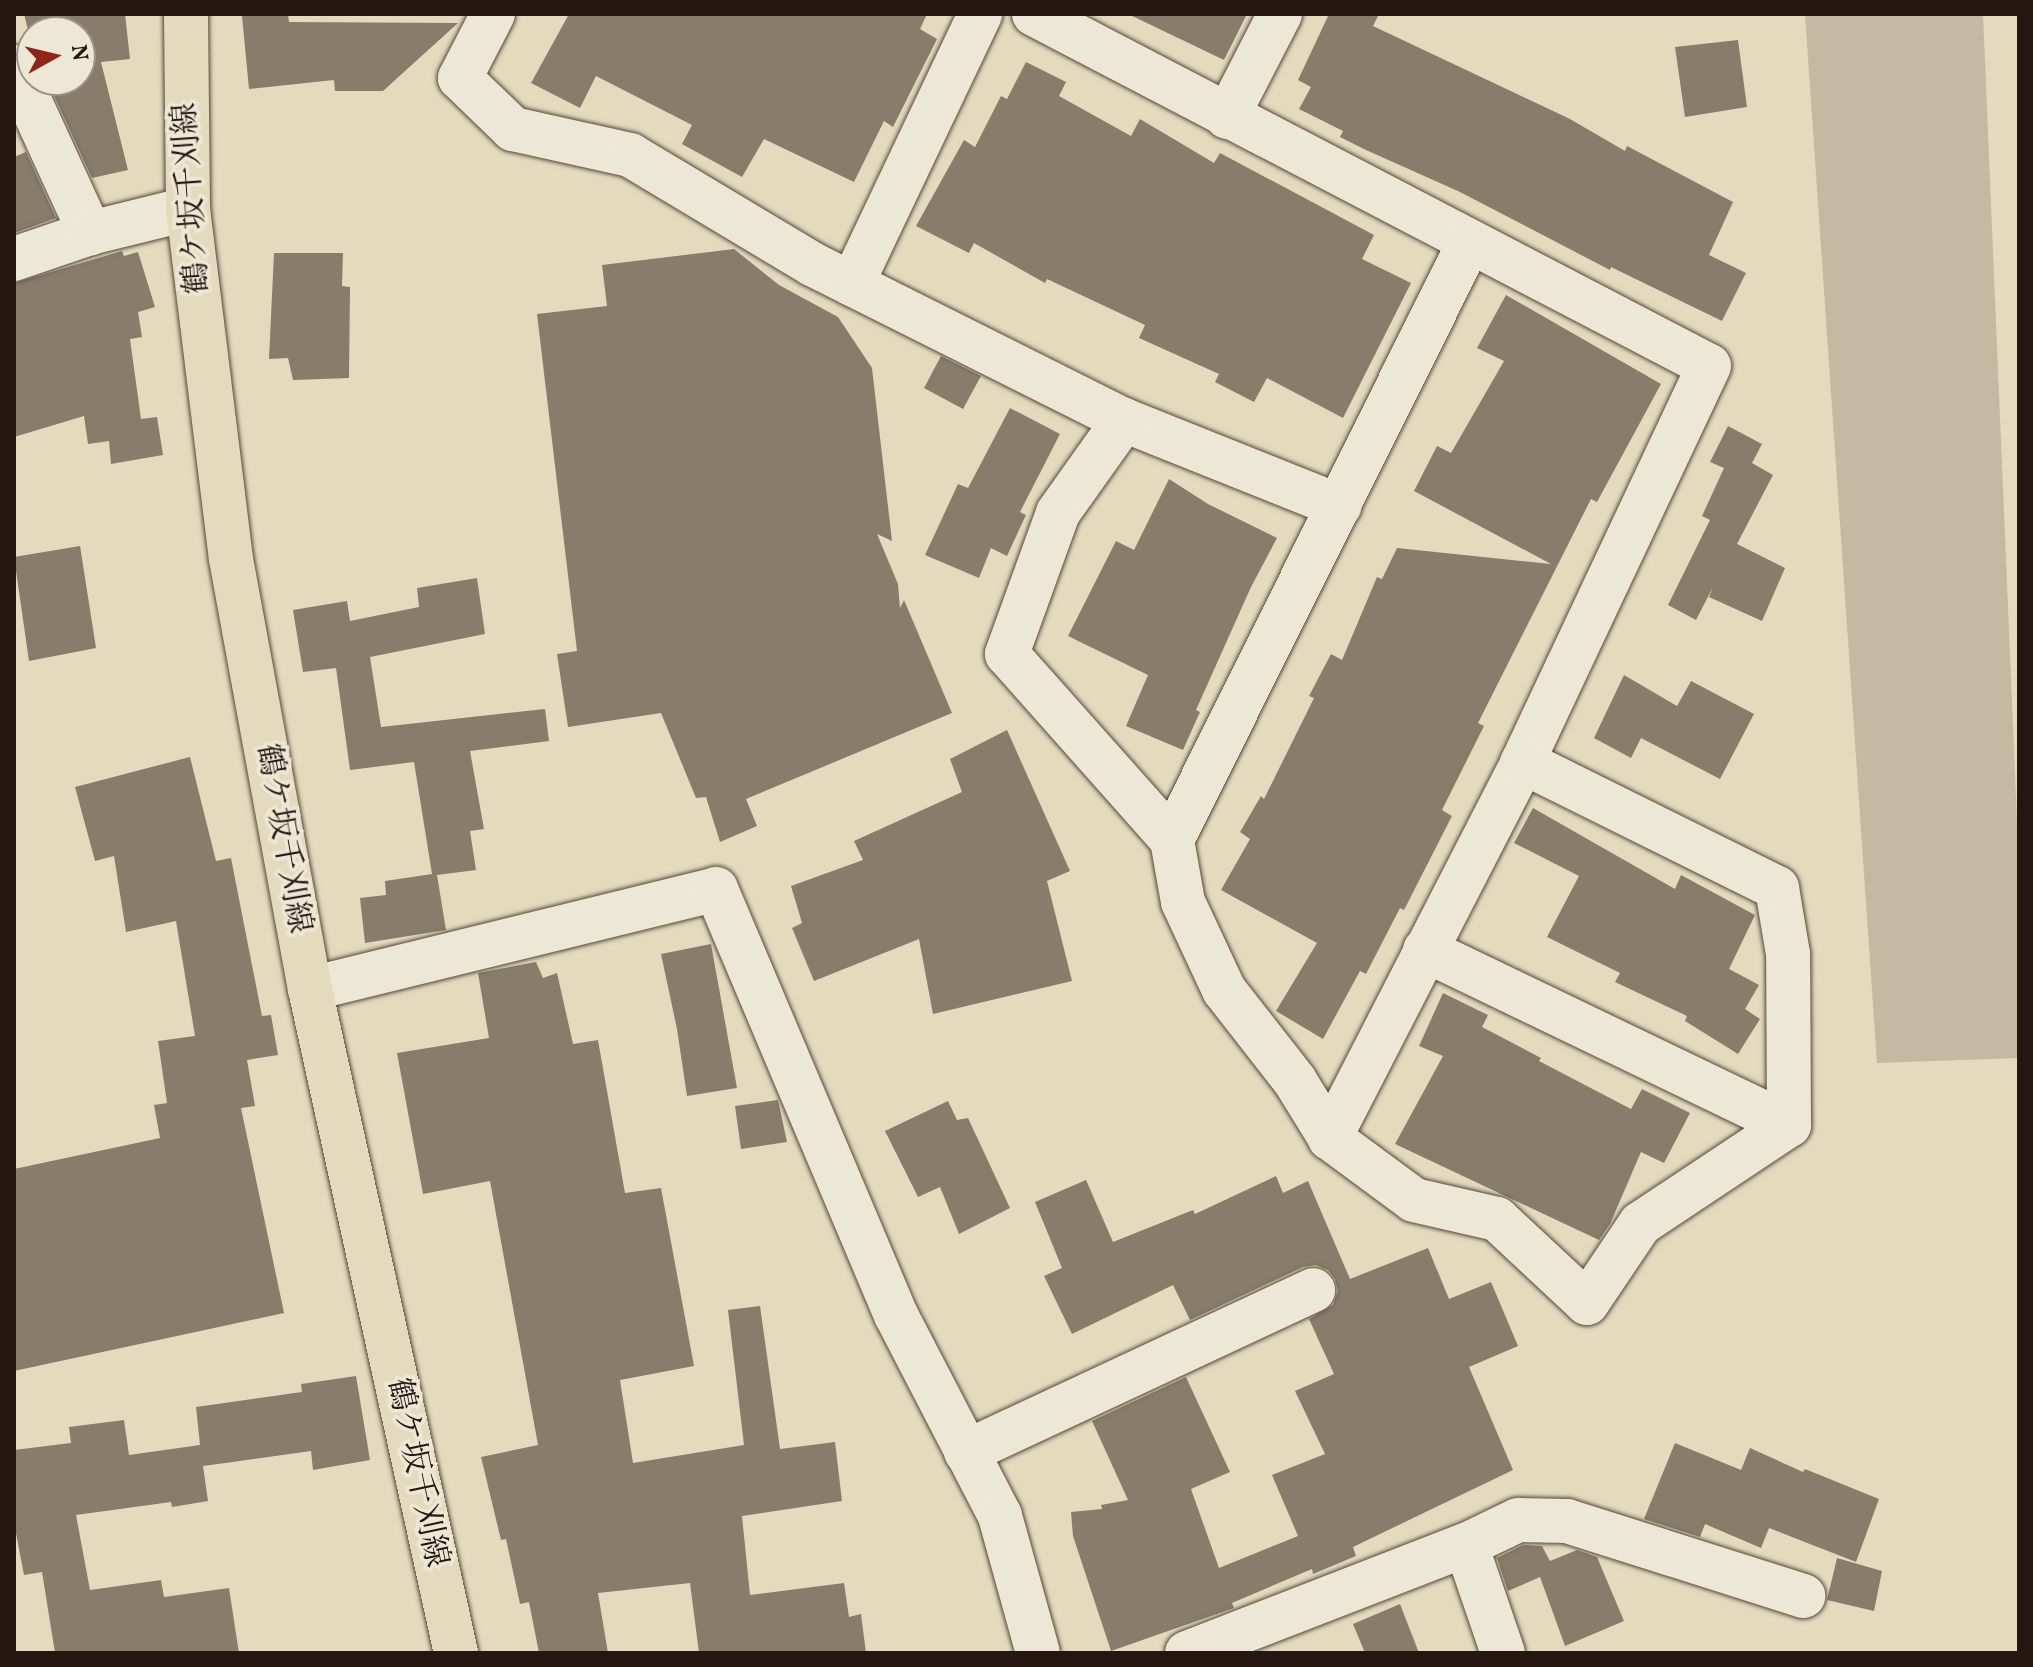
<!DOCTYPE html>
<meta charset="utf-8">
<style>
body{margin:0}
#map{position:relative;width:2033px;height:1667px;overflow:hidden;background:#e4dbbe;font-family:Vollkorn,"Noto Serif JP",serif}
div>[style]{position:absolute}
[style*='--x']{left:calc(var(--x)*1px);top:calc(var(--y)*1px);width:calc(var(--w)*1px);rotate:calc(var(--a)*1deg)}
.green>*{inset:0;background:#c4baa1}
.building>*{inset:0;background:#887c6b}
.roads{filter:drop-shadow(0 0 2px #55473c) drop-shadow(0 0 2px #55473c)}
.minor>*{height:44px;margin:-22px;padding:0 22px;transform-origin:22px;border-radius:22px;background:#ede8d5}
.major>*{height:44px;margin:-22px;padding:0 22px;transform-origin:22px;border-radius:22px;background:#e4dbbe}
span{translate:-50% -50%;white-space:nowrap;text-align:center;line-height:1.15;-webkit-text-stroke:7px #ede8d5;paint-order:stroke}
.street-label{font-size:32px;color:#251611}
.frame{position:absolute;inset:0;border:16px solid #251611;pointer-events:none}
.north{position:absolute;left:16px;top:16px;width:80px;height:80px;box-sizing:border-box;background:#ede8d5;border:2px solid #9d9487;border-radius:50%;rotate:82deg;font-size:22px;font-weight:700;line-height:32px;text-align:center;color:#251611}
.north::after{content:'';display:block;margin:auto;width:28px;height:36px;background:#8f2418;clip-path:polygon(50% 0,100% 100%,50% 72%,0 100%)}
</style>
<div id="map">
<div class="green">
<i style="clip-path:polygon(1805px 14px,1983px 14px,2019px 868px,2019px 1058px,1877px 1063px)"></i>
</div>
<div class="building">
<i style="clip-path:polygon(24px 14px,125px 14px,130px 59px,101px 62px,128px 170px,92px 178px,47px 80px,80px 80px,80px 32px,32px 32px,32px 46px)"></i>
<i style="clip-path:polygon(288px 14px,289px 22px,458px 23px,383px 91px,335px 91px,334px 80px,249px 89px,242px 16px)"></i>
<i style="clip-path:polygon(569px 14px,927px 14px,920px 29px,937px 39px,893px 127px,884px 121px,854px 182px,764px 139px,742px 177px,682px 144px,692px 125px,596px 76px,580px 108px,531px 83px)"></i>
<i style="clip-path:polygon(1128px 14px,1247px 14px,1224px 60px)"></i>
<i style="clip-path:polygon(1329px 14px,1379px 14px,1373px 26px,1570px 119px,1625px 151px,1627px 146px,1733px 202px,1709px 255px,1746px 273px,1722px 321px,1611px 267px,1610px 270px,1460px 192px,1366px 150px,1340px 137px,1343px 131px,1299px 109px,1311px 87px,1298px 80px)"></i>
<i style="clip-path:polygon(1738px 40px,1747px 107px,1685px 117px,1675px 47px)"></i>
<i style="clip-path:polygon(1026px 62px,1066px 82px,1059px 96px,1131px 136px,1140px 119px,1214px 163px,1220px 153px,1374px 235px,1362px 259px,1411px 283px,1343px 418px,1267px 378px,1254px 402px,1215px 382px,1219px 374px,1139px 338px,1145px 325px,1047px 279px,1045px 283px,974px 243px,969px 253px,916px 226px,964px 140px,975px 147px,1001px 96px,1007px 99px)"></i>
<i style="clip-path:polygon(26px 152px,56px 218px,14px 233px,14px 157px)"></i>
<i style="clip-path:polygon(734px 249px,779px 285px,838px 317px,872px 368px,892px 541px,877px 534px,898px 584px,900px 608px,904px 600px,952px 713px,746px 799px,757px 826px,720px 842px,706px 797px,696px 798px,661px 713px,568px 727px,557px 654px,577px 651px,537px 314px,607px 306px,602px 265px)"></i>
<i style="clip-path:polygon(122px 251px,124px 256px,138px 252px,155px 307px,138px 312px,142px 337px,130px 339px,141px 419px,157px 417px,163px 455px,111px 464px,109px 441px,88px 444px,84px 416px,14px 437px,14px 283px)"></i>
<i style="clip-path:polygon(274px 253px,343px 253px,342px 286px,350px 287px,349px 378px,293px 380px,288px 358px,269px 359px)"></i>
<i style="clip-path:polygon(1506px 295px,1661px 384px,1597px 502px,1591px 499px,1478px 723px,1484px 726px,1442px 810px,1452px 816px,1404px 910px,1400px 908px,1366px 974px,1360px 971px,1323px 1039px,1276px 1011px,1317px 943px,1221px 890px,1250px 839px,1240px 832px,1261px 796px,1264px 799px,1314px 698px,1309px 696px,1331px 654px,1342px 660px,1377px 577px,1382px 579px,1397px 548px,1551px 564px,1414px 491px,1437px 446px,1451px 453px,1504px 361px,1477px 348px)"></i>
<i style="clip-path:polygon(941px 356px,981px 376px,963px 409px,924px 388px)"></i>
<i style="clip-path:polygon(1010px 408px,1060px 434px,1020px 512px,1026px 515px,1007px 556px,991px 548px,979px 578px,925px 555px,958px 484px,968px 488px)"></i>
<i style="clip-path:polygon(1728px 426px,1762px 444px,1752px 463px,1773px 475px,1737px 544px,1785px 568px,1762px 621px,1709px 597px,1713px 587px,1696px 620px,1668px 605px,1710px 520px,1702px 516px,1724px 468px,1710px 462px)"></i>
<i style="clip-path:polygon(1169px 479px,1208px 504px,1277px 538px,1251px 587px,1196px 710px,1200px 712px,1183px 750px,1126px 726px,1148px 675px,1068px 636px,1116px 541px,1134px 550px)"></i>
<i style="clip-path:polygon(80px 546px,96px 648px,29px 661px,14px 557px)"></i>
<i style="clip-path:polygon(477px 578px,485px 634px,370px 657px,381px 727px,545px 709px,549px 741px,470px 751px,484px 829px,470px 831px,476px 870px,437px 875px,446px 930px,365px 943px,360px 898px,386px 895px,385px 881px,432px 874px,414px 762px,350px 770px,336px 668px,303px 672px,293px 610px,347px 601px,350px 621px,419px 607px,417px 588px)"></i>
<i style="clip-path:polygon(1624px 675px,1677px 706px,1691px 681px,1754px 714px,1720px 779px,1641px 738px,1631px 758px,1594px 738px)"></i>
<i style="clip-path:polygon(1007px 730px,1070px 871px,1047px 881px,1072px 981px,933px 1014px,919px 939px,814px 981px,792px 928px,802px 923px,791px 886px,863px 860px,854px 841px,962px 792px,950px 759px)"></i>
<i style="clip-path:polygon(190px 757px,216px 861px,231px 858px,262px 1016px,271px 1015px,278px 1055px,247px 1060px,255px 1106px,241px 1108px,284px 1313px,14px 1371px,14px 1169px,160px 1138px,154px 1105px,167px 1103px,158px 1041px,195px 1036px,176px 921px,126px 932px,114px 856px,95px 861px,75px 787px)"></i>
<i style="clip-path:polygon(1533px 808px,1675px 889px,1681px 875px,1755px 915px,1729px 969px,1759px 985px,1745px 1009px,1760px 1019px,1738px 1054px,1685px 1021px,1687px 1016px,1615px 982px,1620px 973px,1547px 937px,1579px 876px,1514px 843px)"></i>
<i style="clip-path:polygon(711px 944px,737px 1088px,687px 1096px,677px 1029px,661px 954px)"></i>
<i style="clip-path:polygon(536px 962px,543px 978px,557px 973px,573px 1044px,598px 1040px,625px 1193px,661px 1188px,694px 1366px,620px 1380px,633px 1463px,744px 1445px,728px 1310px,760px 1306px,780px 1449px,835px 1442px,842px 1501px,742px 1516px,750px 1595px,844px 1583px,849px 1617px,861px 1614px,866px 1653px,699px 1653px,690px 1583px,598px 1593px,608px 1653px,539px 1653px,529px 1602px,520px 1604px,506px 1539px,501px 1540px,481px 1457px,538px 1445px,490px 1181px,423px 1194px,397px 1053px,489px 1038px,478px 973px)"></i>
<i style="clip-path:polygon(1443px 993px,1488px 1015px,1482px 1027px,1541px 1058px,1539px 1061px,1631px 1109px,1642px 1089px,1690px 1113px,1664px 1163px,1641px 1152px,1610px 1224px,1599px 1240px,1395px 1144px,1443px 1056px,1419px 1046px)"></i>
<i style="clip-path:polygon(778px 1100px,787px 1142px,741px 1149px,735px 1106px)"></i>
<i style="clip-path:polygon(948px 1101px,957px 1120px,968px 1118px,1010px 1208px,959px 1234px,940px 1187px,918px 1197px,885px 1131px)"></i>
<i style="clip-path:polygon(1276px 1176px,1283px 1193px,1308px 1181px,1350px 1279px,1428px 1248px,1449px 1299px,1491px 1282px,1518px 1346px,1469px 1367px,1513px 1470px,1353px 1547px,1356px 1556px,1313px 1574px,1312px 1569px,1232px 1603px,1234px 1608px,1111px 1651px,1073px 1536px,1071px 1512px,1102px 1509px,1101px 1505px,1128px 1500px,1092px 1421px,1186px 1377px,1230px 1472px,1191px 1489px,1219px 1568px,1298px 1536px,1272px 1475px,1325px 1454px,1295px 1391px,1334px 1374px,1309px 1319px,1333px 1305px,1338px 1291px,1335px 1279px,1328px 1270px,1316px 1265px,1303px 1267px,1190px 1320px,1173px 1285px,1072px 1334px,1044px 1276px,1062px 1268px,1035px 1202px,1086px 1180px,1113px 1242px,1193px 1210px,1195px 1214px)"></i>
<i style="clip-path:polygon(356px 1376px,370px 1460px,313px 1470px,311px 1451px,203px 1466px,208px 1501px,172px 1507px,171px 1502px,76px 1515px,90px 1590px,161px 1580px,164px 1597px,229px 1588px,239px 1653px,55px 1653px,42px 1572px,24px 1575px,14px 1523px,14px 1450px,71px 1443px,69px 1427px,124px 1420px,129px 1455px,200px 1445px,196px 1407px,302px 1392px,301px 1384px)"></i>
<i style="clip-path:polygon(1675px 1443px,1741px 1470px,1750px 1448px,1803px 1472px,1805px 1469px,1879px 1499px,1856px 1562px,1769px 1528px,1761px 1548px,1705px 1524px,1700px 1537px,1644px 1519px)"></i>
<i style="clip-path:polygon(1523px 1545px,1542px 1546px,1550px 1561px,1577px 1550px,1597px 1557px,1624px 1621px,1565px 1646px,1540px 1577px,1508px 1591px,1497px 1558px)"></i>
<i style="clip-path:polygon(1837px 1558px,1882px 1571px,1874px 1611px,1827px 1600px)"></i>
<i style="clip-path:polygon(1400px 1604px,1419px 1653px,1365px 1653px,1353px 1624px)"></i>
</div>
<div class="roads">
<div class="minor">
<i style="--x:493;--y:14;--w:72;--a:117.3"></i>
<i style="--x:460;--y:78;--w:74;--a:43.9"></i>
<i style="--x:513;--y:129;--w:120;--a:12.5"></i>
<i style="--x:630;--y:155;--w:212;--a:30.9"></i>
<i style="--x:812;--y:264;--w:349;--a:26.6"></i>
<i style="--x:1124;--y:420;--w:232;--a:21.8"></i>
<i style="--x:1034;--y:14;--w:761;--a:27.54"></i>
<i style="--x:1709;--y:366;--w:438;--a:115.2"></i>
<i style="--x:1523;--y:762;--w:423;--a:117.2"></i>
<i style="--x:14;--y:67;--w:183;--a:65.4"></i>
<i style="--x:1227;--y:117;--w:116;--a:-62.8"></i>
<i style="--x:14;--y:259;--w:80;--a:-18.9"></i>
<i style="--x:90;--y:233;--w:101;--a:-13.8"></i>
<i style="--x:852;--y:284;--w:299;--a:-64.6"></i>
<i style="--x:1124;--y:420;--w:114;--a:125.4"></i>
<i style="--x:1058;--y:513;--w:150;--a:109.9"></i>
<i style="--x:1007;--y:654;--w:249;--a:48.4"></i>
<i style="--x:1172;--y:840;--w:63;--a:79.9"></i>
<i style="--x:1183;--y:902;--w:97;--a:65"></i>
<i style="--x:1224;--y:990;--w:115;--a:52"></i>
<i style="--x:1295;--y:1081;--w:67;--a:58.4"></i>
<i style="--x:1330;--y:1138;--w:104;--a:36.4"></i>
<i style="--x:1414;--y:1200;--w:85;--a:12.9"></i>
<i style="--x:1497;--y:1219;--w:123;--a:43"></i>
<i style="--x:1587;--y:1303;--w:95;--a:-56.1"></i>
<i style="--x:1640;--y:1224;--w:179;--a:-33.6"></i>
<i style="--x:1789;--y:1125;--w:171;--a:-90.3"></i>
<i style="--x:1788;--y:954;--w:67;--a:-99.5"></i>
<i style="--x:1777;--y:888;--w:284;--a:-153.6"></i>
<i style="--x:1172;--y:840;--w:667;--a:-63.55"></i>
<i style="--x:1425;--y:950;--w:404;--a:25.7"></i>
<i style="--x:310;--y:989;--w:418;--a:-13.8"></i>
<i style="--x:716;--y:889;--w:462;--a:67.1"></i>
<i style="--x:896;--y:1315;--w:226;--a:62.6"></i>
<i style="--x:1000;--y:1516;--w:142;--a:74.5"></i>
<i style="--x:966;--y:1452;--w:383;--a:-25"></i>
<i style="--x:1466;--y:1545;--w:114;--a:71.1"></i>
<i style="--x:1187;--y:1653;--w:299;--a:-21.2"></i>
<i style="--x:1466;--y:1545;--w:58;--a:-25.7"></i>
<i style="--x:1518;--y:1520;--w:49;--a:1.2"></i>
<i style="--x:1567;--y:1521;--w:248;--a:17.6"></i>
</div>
<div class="major">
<i style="--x:186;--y:14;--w:195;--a:89.4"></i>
<i style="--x:188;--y:209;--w:353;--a:83"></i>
<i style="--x:231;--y:559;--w:437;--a:79.6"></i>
<i style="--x:310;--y:989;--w:680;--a:77.6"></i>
</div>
</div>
<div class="street-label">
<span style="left:193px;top:198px;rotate:-94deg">鶴ケ坂千刈線</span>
<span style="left:282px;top:839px;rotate:80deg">鶴ケ坂千刈線</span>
<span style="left:416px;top:1473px;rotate:78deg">鶴ケ坂千刈線</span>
</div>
<div class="frame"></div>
<div class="north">N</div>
</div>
